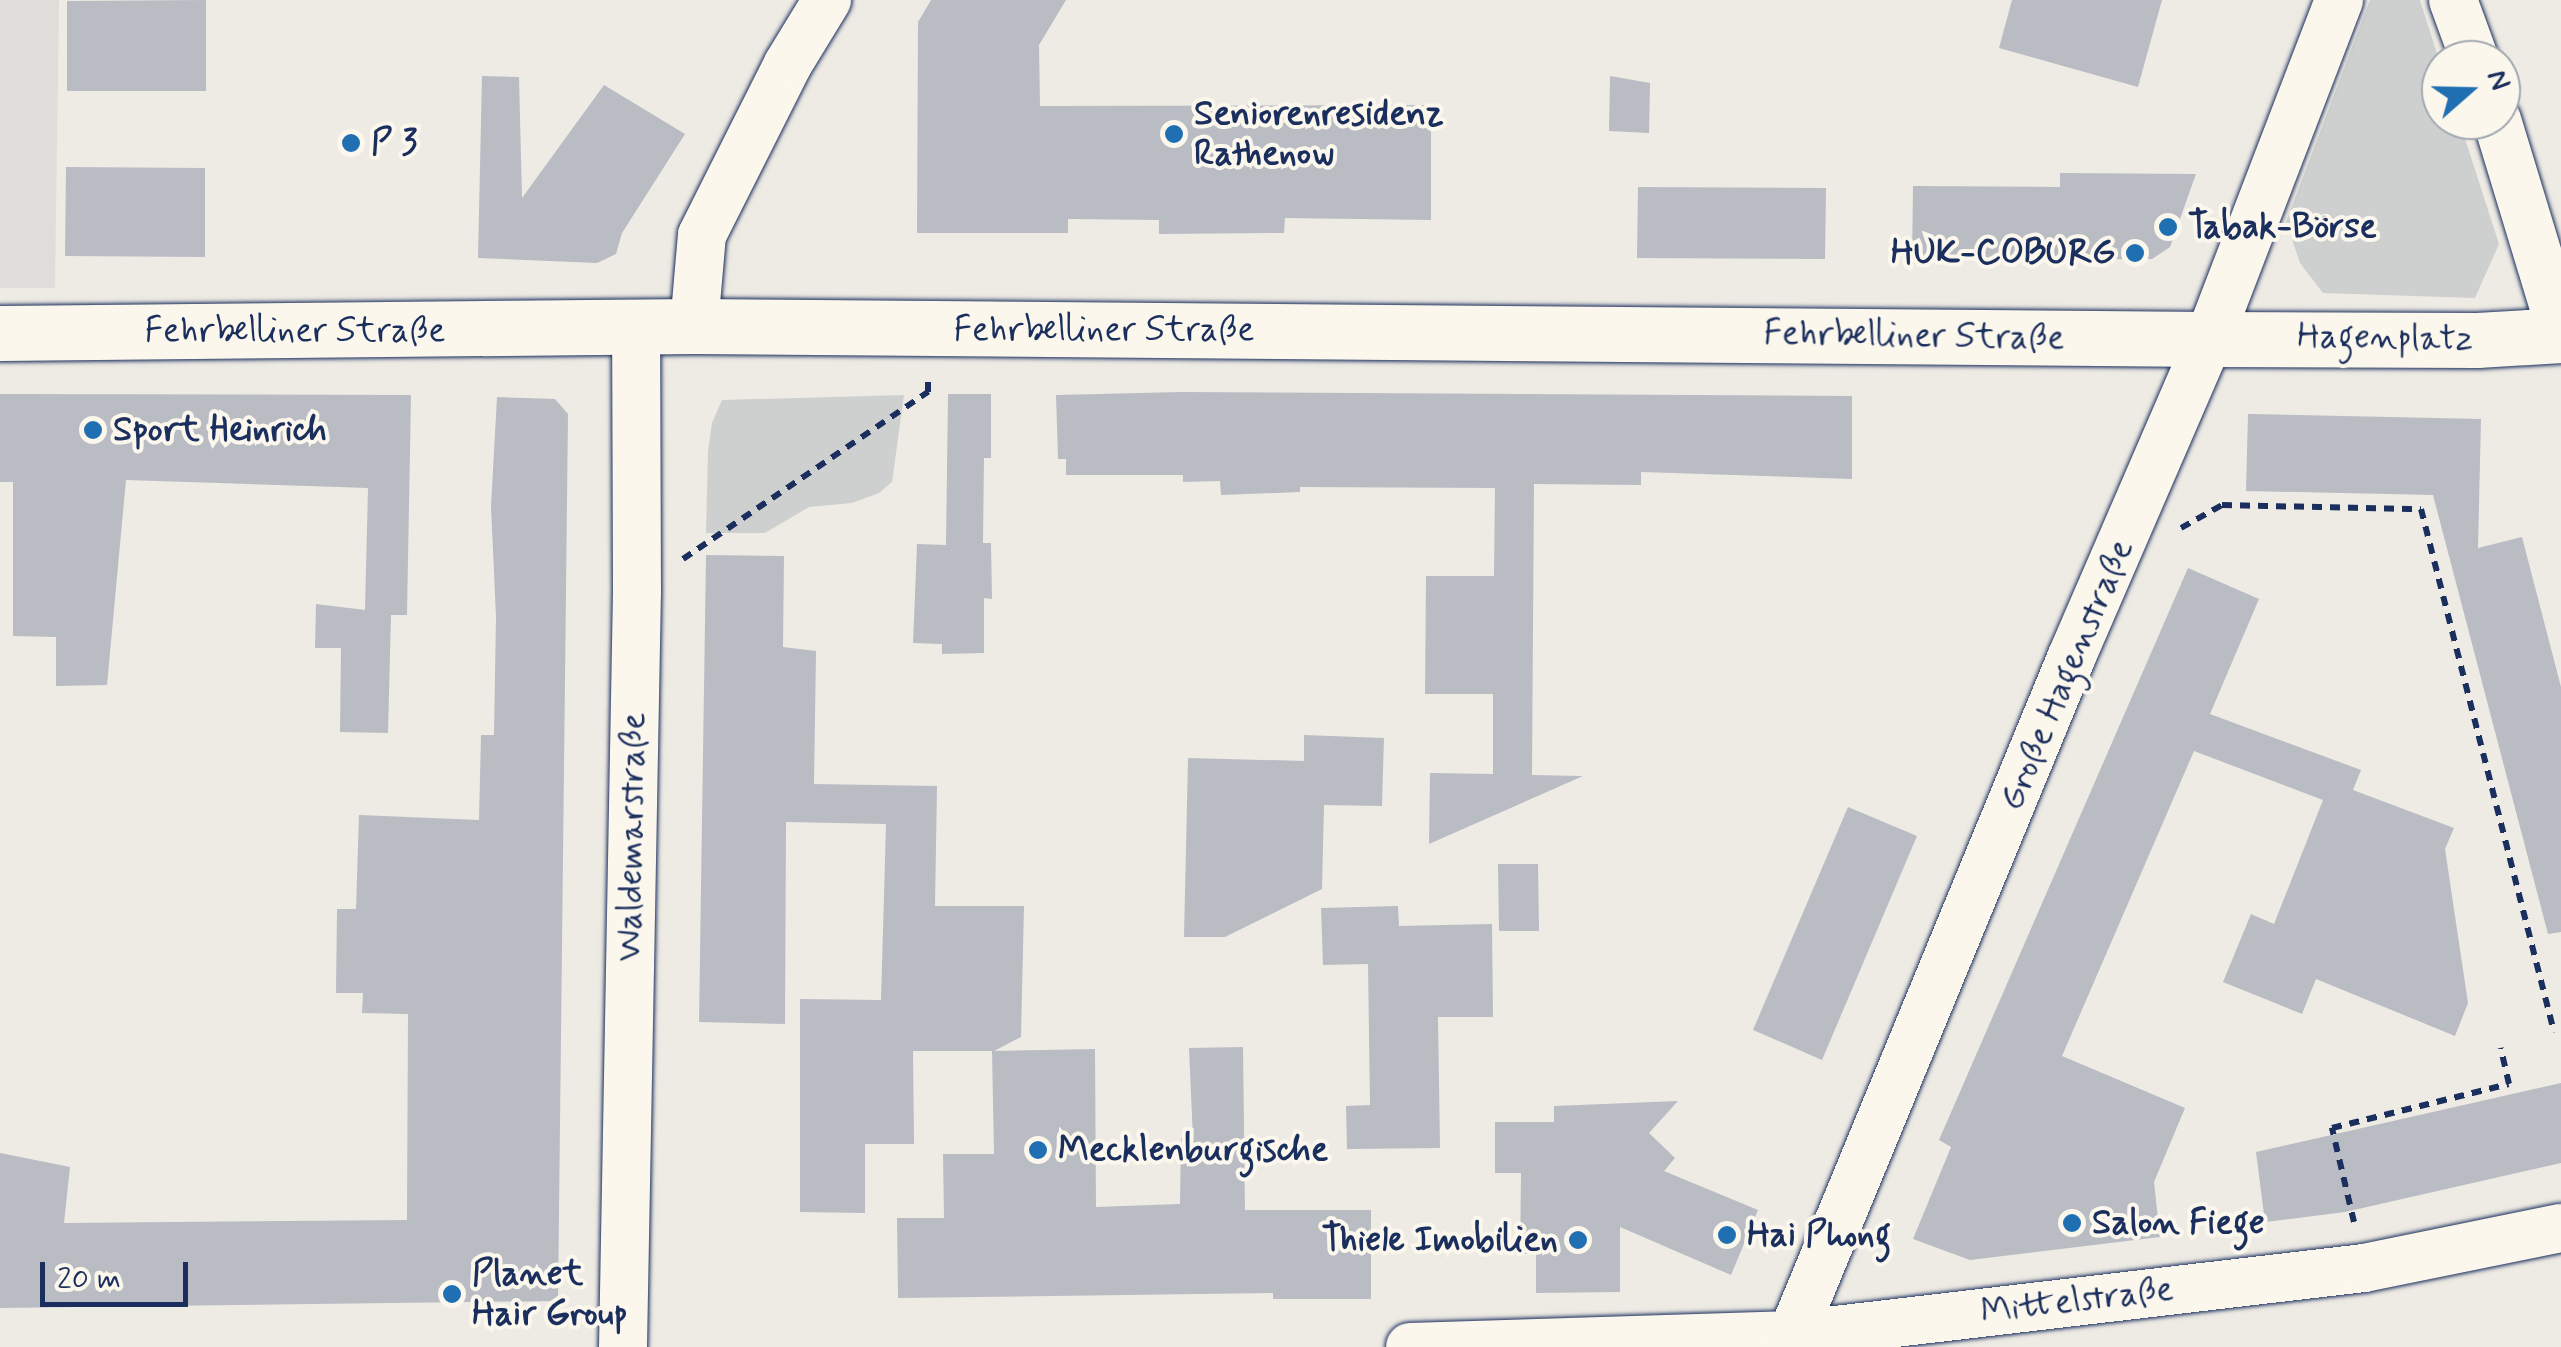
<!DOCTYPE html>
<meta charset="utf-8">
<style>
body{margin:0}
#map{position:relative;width:2561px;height:1347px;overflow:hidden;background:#eeebe4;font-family:Mynerve,sans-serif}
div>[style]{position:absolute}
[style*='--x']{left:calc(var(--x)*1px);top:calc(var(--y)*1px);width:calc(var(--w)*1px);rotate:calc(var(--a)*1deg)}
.built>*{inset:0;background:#deddda}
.green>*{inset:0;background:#cecfcf}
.building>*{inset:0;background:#b9bcc3}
.path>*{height:6px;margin-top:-3px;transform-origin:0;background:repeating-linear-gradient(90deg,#1b2f5e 0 10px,transparent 0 18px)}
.roads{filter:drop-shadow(0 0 2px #1b2f5e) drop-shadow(0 0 2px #1b2f5e)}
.minor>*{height:48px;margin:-24px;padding:0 24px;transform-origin:24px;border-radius:24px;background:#fbf7ec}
.major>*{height:55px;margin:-27.5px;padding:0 27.5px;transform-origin:27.5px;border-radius:27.5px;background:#fbf7ec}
.dots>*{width:28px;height:28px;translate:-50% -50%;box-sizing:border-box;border:5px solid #fbf7ec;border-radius:50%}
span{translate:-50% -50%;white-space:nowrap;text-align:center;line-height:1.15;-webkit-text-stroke:8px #fbf7ec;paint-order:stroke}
.poi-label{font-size:35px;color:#1b2f5e;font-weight:700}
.left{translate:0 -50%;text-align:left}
.right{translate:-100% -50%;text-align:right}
.street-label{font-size:35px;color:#1b2f5e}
.north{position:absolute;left:2421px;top:40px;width:100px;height:100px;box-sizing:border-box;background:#fbf7ec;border:2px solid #a1a7b3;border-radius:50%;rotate:70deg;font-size:28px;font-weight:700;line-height:40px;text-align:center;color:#1b2f5e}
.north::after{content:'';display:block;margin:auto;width:35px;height:45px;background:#1f6fb2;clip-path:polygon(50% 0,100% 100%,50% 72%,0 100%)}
.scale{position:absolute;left:40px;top:1262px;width:148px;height:45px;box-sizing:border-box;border:5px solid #1b2f5e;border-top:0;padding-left:12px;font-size:30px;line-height:35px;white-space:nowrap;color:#1b2f5e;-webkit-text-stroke:8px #fbf7ec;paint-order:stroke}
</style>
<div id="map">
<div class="built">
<i style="clip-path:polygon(0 0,59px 0,55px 288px,0 288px)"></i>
</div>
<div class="green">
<i style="clip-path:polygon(2370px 0,2420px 0,2441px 66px,2441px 120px,2459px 120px,2499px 244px,2475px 298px,2323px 293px,2300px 263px,2286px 222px)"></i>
<i style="clip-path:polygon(904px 395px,892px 482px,879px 493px,852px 503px,809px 507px,765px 533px,706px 533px,708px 451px,712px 423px,722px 400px)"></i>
</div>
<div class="building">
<i style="clip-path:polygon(206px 0,206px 91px,67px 91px,67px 1px)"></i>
<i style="clip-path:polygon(931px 0,1066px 0,1039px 45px,1040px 106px,1431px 105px,1431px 220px,1285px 218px,1284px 233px,1159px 234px,1159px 220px,1068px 219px,1068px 233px,917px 233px,918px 22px)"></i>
<i style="clip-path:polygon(2012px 0,2162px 0,2138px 87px,1999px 48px)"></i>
<i style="clip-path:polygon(482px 76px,519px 77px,522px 198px,604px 85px,685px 134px,622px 233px,616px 254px,597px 263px,478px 258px)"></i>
<i style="clip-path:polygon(1610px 76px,1650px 83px,1649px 133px,1609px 131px)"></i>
<i style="clip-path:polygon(66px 167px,205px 168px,205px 257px,65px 256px)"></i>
<i style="clip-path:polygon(2060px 173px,2196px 174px,2170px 247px,2152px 259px,1912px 260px,1913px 186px,2060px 187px)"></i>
<i style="clip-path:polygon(1638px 187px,1826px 188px,1825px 259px,1637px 258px)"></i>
<i style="clip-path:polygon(1182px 392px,1852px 396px,1852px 479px,1641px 472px,1641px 485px,1534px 484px,1532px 775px,1583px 776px,1429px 844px,1430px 773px,1493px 774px,1493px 694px,1425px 694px,1426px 576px,1494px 576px,1495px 488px,1300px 487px,1300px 492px,1221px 495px,1220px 481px,1183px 482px,1183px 475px,1066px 475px,1066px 459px,1058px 459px,1056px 395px)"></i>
<i style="clip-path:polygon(0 394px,411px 395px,407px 615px,391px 615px,388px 733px,340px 732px,341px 648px,315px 648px,316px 604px,365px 610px,368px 488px,126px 480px,107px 685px,56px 686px,56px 637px,13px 636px,13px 482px,0 482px)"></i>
<i style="clip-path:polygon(948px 394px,991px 394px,991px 458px,984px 458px,983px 543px,991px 543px,992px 599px,984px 598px,984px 653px,942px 654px,942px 644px,913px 643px,917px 544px,946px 545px)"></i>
<i style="clip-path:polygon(497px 397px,555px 399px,568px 414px,558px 1301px,0 1308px,0 1153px,70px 1167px,64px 1223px,407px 1220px,408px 1014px,362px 1013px,363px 993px,336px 993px,337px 909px,356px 909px,359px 815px,479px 820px,481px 735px,494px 735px,496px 617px,491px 506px)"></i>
<i style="clip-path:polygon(2248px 414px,2481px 419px,2478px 548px,2522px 537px,2561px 687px,2561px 932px,2548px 934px,2433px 495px,2246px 491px)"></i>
<i style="clip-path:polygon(706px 555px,784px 556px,783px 647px,816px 651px,814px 784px,937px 786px,935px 906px,1024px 906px,1021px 1037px,994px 1051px,913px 1051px,914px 1144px,865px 1144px,865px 1213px,800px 1212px,800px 999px,881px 1000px,886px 824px,786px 822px,785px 1024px,699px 1022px)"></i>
<i style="clip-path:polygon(2188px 568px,2259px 599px,2210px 714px,2361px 770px,2353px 790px,2454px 828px,2445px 849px,2468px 1003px,2455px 1036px,2316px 979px,2302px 1014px,2223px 982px,2251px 914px,2274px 924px,2323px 800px,2194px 751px,2062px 1056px,2185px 1108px,2154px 1182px,2160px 1237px,1970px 1260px,1913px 1239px,1951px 1147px,1939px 1140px)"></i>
<i style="clip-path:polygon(1304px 735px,1384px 738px,1382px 806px,1324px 805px,1322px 889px,1225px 937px,1184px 937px,1188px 758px,1304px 761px)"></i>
<i style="clip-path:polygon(1848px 807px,1917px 836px,1822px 1060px,1753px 1030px)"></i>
<i style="clip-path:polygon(1498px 864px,1538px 864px,1539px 931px,1499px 931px)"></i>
<i style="clip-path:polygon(1398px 906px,1399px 926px,1492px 924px,1493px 1017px,1438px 1017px,1440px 1148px,1347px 1149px,1346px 1106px,1370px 1105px,1368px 964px,1323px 965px,1321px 908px)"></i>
<i style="clip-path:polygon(1243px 1047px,1245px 1210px,1371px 1210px,1371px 1299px,1273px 1299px,1273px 1293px,898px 1298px,897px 1218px,944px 1218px,943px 1154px,994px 1154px,992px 1051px,1095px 1049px,1096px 1207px,1180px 1204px,1181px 1138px,1193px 1139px,1189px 1048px)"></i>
<i style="clip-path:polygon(2561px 1083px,2561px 1163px,2345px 1212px,2265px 1222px,2256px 1152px)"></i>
<i style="clip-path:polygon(1678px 1101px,1649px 1133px,1675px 1158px,1664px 1171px,1758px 1210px,1731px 1275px,1620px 1227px,1620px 1292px,1536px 1293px,1536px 1253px,1520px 1254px,1521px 1173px,1495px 1173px,1495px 1122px,1554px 1122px,1554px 1106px)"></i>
</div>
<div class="path">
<i style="--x:2181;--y:528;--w:47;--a:-29.3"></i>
<i style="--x:2222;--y:505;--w:199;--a:1.2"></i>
<i style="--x:2421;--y:509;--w:540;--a:75.73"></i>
<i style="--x:683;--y:559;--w:297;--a:-34.3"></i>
<i style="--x:928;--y:392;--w:11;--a:-90"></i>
<i style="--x:2354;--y:1222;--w:97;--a:-103.2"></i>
<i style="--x:2332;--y:1128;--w:182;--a:-14"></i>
<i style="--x:2509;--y:1084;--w:37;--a:-103"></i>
</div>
<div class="roads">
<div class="minor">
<i style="--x:2453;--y:0;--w:64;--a:69.9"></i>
<i style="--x:2497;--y:120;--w:220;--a:73.1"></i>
<i style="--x:694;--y:326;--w:91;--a:-85"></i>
<i style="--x:702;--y:235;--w:191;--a:-63.3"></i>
<i style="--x:788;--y:64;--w:75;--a:-58.6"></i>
<i style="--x:623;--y:1347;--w:756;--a:-88.94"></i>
<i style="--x:637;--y:591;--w:264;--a:-90.2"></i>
<i style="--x:1410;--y:1347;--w:383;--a:-1.8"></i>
<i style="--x:1793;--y:1335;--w:575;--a:-6.69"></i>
<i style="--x:2364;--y:1268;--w:201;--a:-11.5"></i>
<i style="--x:1787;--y:1347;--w:747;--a:-67.59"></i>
<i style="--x:2072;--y:656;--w:345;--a:-66.6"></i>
<i style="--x:2209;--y:339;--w:363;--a:-69"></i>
</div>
<div class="major">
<i style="--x:0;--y:333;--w:694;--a:-0.58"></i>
<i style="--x:694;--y:326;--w:1515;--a:0.49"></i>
<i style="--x:2209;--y:339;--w:268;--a:0.2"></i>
<i style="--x:2477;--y:340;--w:84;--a:-3.4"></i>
</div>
</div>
<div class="dots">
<i style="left:1174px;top:134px;background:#1f6fb2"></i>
<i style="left:351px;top:143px;background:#1f6fb2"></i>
<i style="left:2168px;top:227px;background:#1f6fb2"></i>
<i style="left:2135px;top:253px;background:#1f6fb2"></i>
<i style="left:93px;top:430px;background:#1f6fb2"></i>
<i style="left:1038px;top:1150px;background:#1f6fb2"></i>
<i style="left:2072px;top:1223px;background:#1f6fb2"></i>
<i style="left:1727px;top:1235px;background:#1f6fb2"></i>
<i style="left:1578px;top:1240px;background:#1f6fb2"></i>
<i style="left:452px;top:1294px;background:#1f6fb2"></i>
</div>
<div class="poi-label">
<span class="left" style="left:1194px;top:134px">Seniorenresidenz<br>Rathenow</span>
<span class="left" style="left:371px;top:143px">P 3</span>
<span class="left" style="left:2188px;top:227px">Tabak-Börse</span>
<span class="right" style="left:2115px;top:253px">HUK-COBURG</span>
<span class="left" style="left:113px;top:430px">Sport Heinrich</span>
<span class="left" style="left:1058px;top:1150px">Mecklenburgische</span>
<span class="left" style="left:2092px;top:1223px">Salon Fiege</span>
<span class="left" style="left:1747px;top:1235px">Hai Phong</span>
<span class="right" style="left:1558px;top:1240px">Thiele Imobilien</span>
<span class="left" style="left:472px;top:1294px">Planet<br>Hair Group</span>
</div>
<div class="street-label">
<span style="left:1104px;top:330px">Fehrbelliner Straße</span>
<span style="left:295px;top:331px">Fehrbelliner Straße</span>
<span style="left:1914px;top:336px;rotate:1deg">Fehrbelliner Straße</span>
<span style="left:2385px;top:338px;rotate:1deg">Hagenplatz</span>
<span style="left:2067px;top:675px;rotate:-67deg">Große Hagenstraße</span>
<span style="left:632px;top:837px;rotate:-89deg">Waldemarstraße</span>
<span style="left:2077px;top:1301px;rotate:-7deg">Mittelstraße</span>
</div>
<div class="north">N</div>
<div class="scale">20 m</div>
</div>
